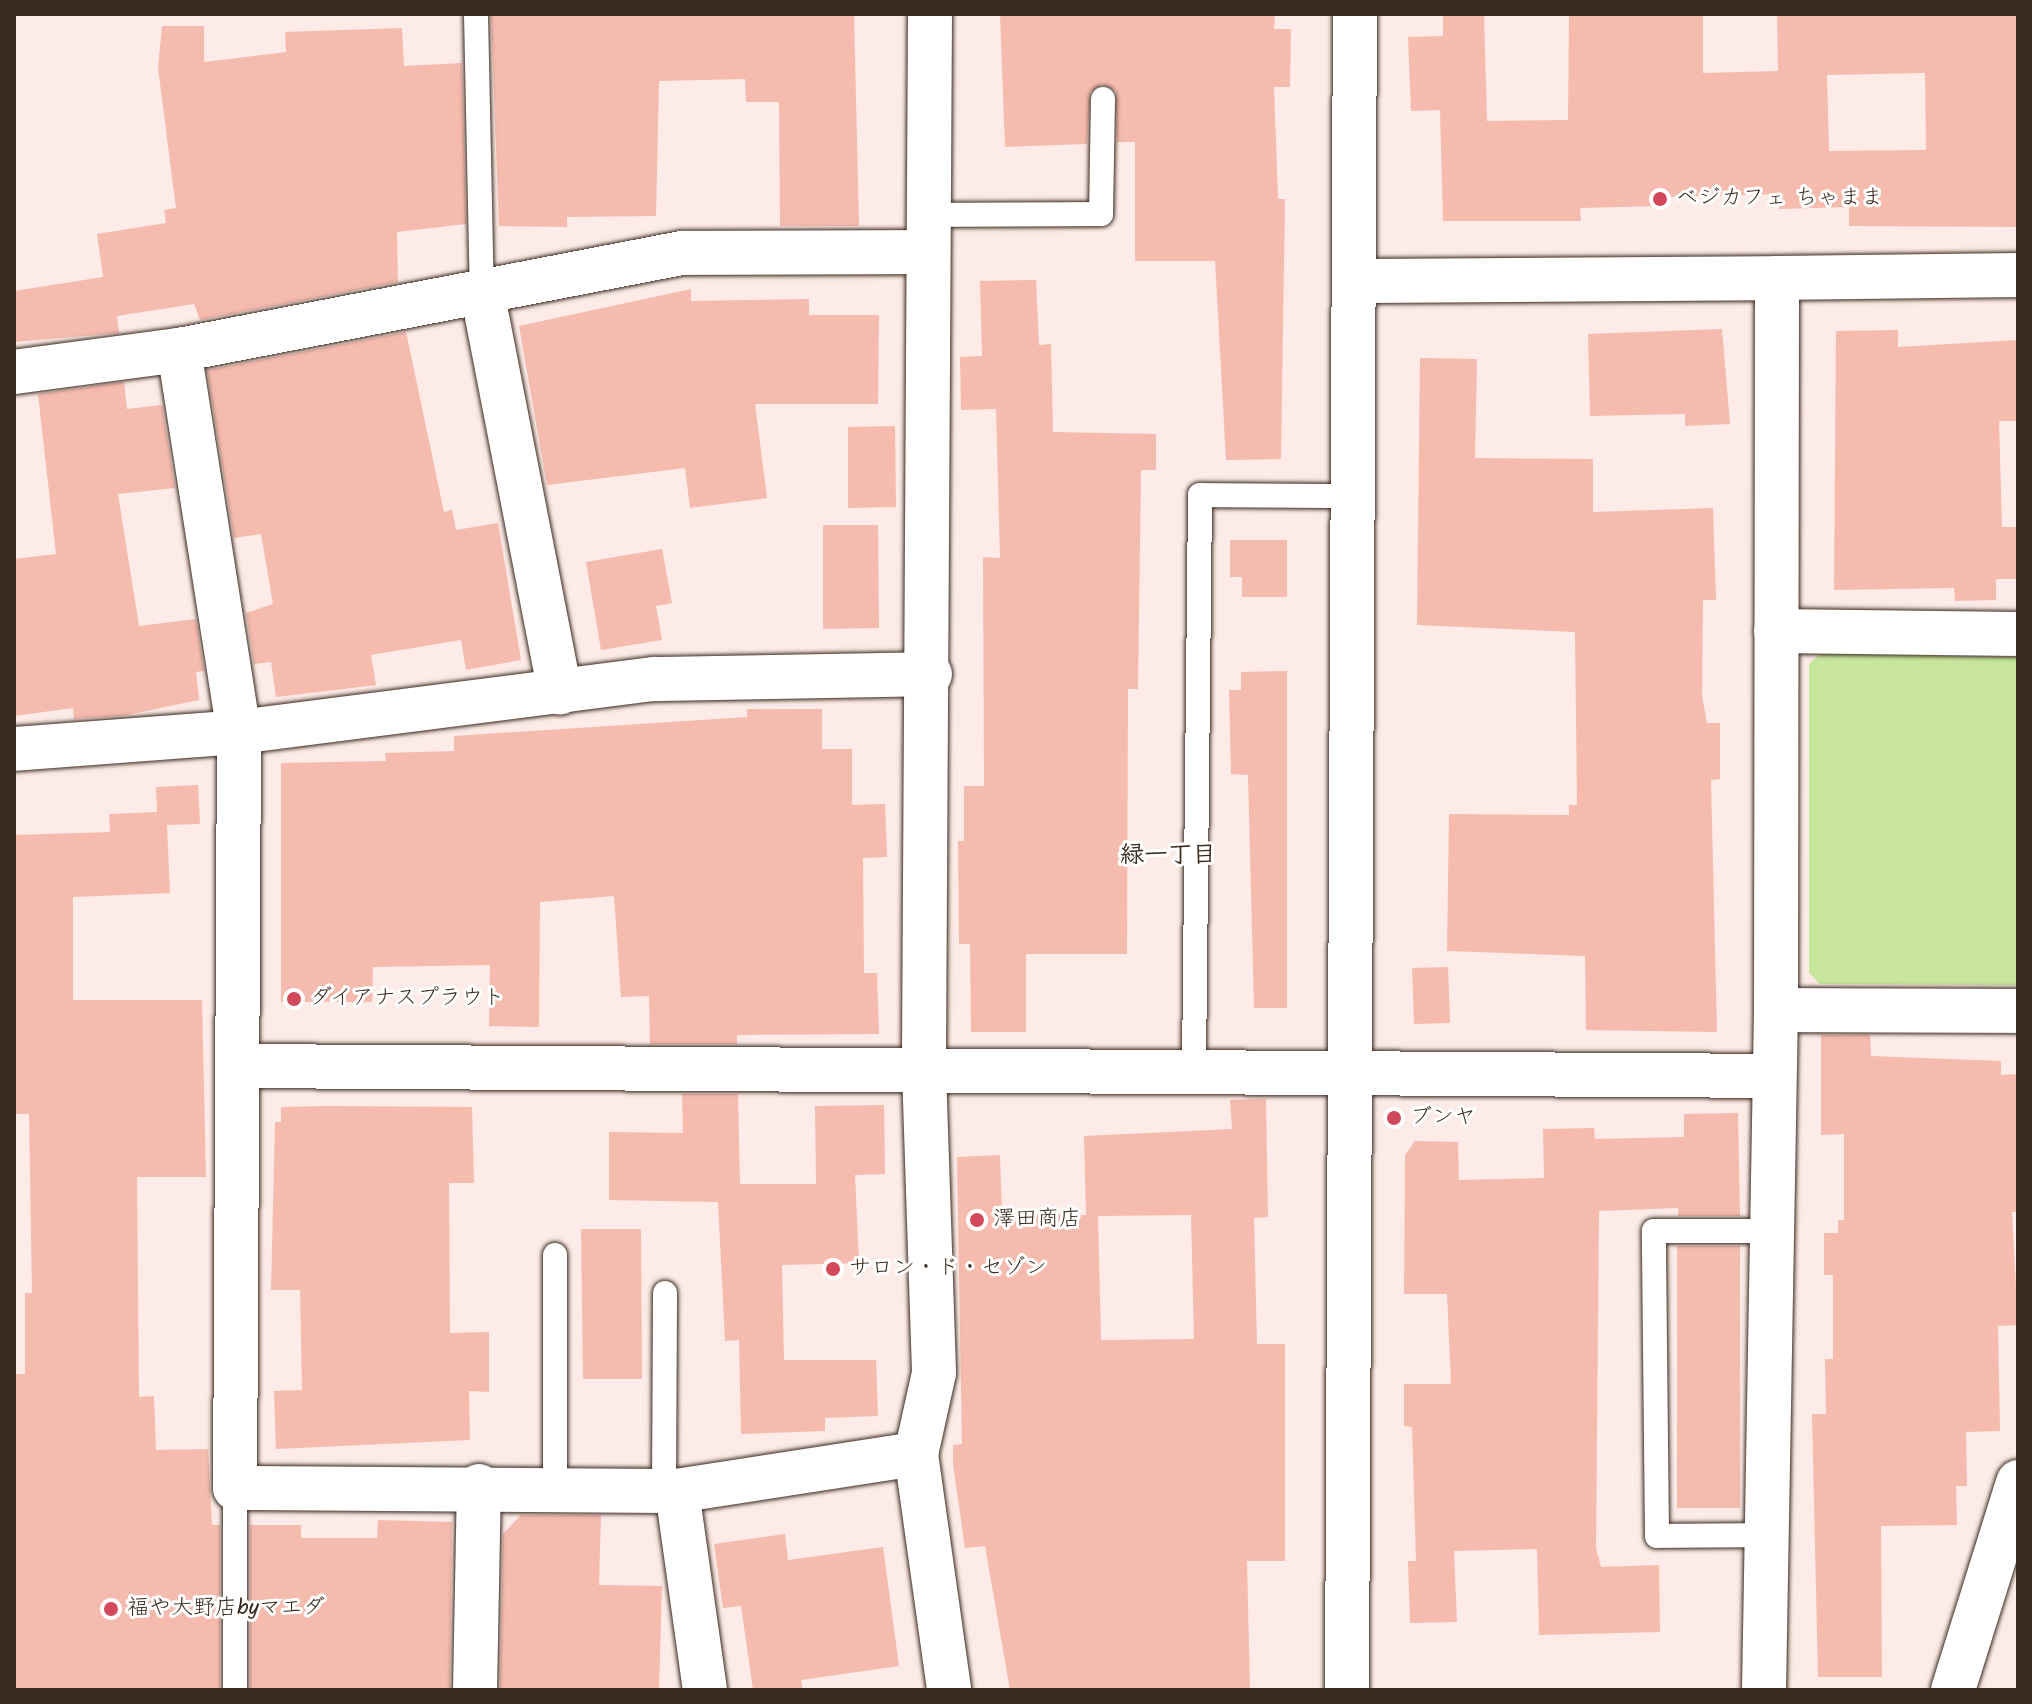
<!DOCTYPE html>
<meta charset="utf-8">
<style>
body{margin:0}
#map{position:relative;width:2032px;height:1704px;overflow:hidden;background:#fcebe7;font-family:Kalam,"Klee One",sans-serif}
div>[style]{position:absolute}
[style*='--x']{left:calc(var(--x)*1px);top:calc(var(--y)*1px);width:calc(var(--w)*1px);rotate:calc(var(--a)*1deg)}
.green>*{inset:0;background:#c8e69d}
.building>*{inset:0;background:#f5bbae}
.roads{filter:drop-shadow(0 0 2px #3b2a1e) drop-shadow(0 0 2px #3b2a1e)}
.service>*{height:24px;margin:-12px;padding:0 12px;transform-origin:12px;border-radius:12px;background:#fff}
.minor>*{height:44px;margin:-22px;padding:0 22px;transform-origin:22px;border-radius:22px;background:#fff}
.dots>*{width:22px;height:22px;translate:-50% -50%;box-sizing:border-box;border:4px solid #fff;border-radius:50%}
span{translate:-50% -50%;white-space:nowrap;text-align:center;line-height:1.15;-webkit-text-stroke:6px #fff;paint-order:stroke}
.poi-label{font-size:22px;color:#3b2a1e}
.left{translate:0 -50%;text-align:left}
.neighbourhood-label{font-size:24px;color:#3b2a1e;font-weight:700}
.frame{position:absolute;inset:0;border:16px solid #3b2a1e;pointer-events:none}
</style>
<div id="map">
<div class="green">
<i style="clip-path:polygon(1820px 654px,2018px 657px,2018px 985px,1820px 984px,1809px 973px,1809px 664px)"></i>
</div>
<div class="building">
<i style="clip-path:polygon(491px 14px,854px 14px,859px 226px,780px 226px,779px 102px,746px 102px,745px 79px,659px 81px,656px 216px,567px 217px,567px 227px,499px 226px)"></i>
<i style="clip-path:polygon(1000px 14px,1275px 14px,1274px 29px,1291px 29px,1290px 87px,1274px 87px,1278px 199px,1285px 199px,1281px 459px,1226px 460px,1215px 261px,1135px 261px,1135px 142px,1117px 142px,1116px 91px,1102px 84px,1090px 92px,1087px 144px,1005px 147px)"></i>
<i style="clip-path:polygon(evenodd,1443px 14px,1484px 14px,1487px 121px,1568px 120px,1569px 14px,1703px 14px,1703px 73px,1778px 71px,1777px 14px,2018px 14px,2018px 227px,1849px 226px,1849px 207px,1779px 209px,1779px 194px,1660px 197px,1660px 206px,1580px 208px,1581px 221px,1443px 221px,1440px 110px,1411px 111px,1408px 37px,1443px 36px,1443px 14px,1925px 73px,1926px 150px,1829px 151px,1827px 75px,1925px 73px)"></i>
<i style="clip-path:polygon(162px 26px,204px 26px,204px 62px,286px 52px,285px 32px,402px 28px,404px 66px,462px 63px,466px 224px,397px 232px,398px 282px,200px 320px,194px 304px,117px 316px,119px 333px,14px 342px,14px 291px,103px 277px,97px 234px,166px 223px,164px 210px,176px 208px,158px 68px)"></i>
<i style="clip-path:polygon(1036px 280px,1039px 345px,1051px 344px,1053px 432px,1156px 434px,1156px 470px,1141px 470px,1138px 689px,1128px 689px,1127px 954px,1026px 954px,1026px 1032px,971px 1032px,970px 944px,959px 944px,958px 841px,964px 841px,964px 786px,984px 786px,983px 557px,1000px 558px,996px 409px,961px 410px,960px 357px,982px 356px,980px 281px)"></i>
<i style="clip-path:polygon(691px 289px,691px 301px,809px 299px,809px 315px,879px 315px,878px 404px,755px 404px,767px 498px,690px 508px,685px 468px,547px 485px,519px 326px)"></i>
<i style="clip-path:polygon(1722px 329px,1730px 424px,1685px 426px,1685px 414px,1590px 416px,1588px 334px)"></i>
<i style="clip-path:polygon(1898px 330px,1898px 347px,2018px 340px,2018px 421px,1999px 421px,2002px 527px,2018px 527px,2018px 579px,1996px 579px,1996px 600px,1955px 601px,1954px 588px,1834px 590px,1836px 331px)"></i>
<i style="clip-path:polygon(406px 332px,444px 512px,452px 510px,456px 530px,498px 523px,521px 660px,466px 670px,461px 640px,371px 655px,376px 685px,276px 697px,271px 662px,254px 664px,246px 613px,273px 604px,261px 534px,234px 538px,207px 370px)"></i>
<i style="clip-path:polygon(1420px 358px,1477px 359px,1475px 458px,1593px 459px,1593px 512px,1713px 508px,1716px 600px,1703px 600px,1702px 696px,1707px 723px,1720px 723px,1720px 779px,1711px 780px,1717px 1032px,1586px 1030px,1585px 956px,1447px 951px,1449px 814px,1569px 815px,1569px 805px,1577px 805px,1575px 632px,1417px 625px)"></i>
<i style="clip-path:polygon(124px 382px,127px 409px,162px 405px,175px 488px,118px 494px,139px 626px,196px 619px,204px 671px,196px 672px,199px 700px,122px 716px,74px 719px,73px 708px,14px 716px,14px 559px,56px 554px,38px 394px)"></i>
<i style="clip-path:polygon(895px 426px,896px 507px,848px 508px,848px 427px)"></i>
<i style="clip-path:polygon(823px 525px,878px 525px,879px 628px,823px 629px)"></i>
<i style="clip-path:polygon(1230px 540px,1287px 540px,1287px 597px,1242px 597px,1242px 577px,1230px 577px)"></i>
<i style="clip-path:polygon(662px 549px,672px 603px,656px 606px,662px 640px,601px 650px,586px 562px)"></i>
<i style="clip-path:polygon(1287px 671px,1287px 1008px,1254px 1008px,1248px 775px,1231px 774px,1229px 690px,1241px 690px,1241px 672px)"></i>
<i style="clip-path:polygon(747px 709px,822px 709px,822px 749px,852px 749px,852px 805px,885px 804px,887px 857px,863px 858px,864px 973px,877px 973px,879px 1034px,737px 1035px,737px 1044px,650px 1044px,649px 996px,621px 997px,614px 896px,540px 902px,539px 1027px,489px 1026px,490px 965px,373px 967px,372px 1002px,281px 1002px,281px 763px,386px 761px,385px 753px,454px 751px,454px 736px,747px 717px)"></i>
<i style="clip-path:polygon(198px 785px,200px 824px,167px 825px,170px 893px,73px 897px,73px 1000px,202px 1000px,206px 1177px,137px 1177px,139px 1397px,154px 1396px,156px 1450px,208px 1449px,212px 1525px,220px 1525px,220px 1690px,14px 1690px,14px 1374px,25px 1374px,25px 1293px,32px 1293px,29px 1114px,14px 1114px,14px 835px,110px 832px,109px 814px,157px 812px,156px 787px)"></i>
<i style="clip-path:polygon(1448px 967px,1450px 1023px,1414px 1024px,1412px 968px)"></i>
<i style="clip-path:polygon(1821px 1035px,1870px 1035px,1871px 1056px,2001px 1061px,2001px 1075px,2018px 1074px,2018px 1212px,2012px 1212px,2018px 1325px,1998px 1326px,2000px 1431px,1966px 1432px,1967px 1486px,1956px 1486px,1957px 1525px,1881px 1526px,1882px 1677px,1818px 1677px,1812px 1414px,1826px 1414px,1825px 1359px,1833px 1359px,1833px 1275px,1824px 1275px,1824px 1233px,1838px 1233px,1838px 1220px,1844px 1220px,1844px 1134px,1821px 1135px)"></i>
<i style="clip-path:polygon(682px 1094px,738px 1094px,740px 1184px,816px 1184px,815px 1106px,884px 1105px,885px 1174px,855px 1175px,859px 1263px,782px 1265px,784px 1360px,876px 1360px,878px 1416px,825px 1418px,825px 1431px,741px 1434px,739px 1340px,725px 1341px,718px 1202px,609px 1200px,609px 1132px,683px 1133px)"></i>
<i style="clip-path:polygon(evenodd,1266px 1099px,1268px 1217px,1254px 1218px,1257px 1344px,1285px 1344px,1285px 1561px,1247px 1561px,1250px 1690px,1010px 1690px,985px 1546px,965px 1548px,953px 1464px,953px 1445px,962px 1444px,957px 1157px,1000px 1155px,1002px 1214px,1086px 1215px,1084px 1136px,1232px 1129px,1230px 1100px,1266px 1099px,1191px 1215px,1194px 1339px,1101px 1340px,1098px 1216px,1191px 1215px)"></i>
<i style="clip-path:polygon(328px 1106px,472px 1107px,474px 1183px,449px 1183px,450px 1333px,489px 1332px,489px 1392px,469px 1391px,470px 1440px,276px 1449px,274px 1391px,302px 1390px,300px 1290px,271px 1290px,275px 1122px,281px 1122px,281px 1107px)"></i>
<i style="clip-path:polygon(1738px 1113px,1740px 1216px,1678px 1216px,1678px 1208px,1599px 1211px,1596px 1548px,1601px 1567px,1659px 1565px,1660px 1632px,1539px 1635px,1537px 1549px,1454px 1551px,1457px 1622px,1410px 1623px,1408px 1561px,1416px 1561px,1412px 1427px,1404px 1426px,1404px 1384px,1451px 1384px,1447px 1294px,1404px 1294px,1405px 1155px,1415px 1141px,1458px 1142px,1459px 1180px,1544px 1178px,1543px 1129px,1594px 1128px,1595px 1139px,1684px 1137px,1684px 1114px)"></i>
<i style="clip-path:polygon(581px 1229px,641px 1229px,642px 1379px,583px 1379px)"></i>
<i style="clip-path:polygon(1677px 1246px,1740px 1246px,1740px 1508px,1677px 1508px)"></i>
<i style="clip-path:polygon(521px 1515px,601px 1515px,599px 1585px,662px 1586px,659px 1690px,500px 1690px,503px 1534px)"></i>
<i style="clip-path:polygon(378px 1520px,452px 1522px,450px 1690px,250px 1690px,250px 1525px,301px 1525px,301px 1538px,377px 1538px)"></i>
<i style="clip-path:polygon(785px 1534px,788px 1560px,883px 1547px,899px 1666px,801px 1680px,803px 1690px,753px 1690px,741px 1606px,723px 1608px,714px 1544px)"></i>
</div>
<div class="roads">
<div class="service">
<i style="--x:476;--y:14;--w:277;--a:88.8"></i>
<i style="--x:925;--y:215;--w:176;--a:-0.3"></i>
<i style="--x:1101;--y:214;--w:115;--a:-89"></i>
<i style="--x:1194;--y:1069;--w:574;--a:-89.4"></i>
<i style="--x:1200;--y:495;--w:152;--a:0.4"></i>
<i style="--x:555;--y:1488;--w:233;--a:-90"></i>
<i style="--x:664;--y:1491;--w:198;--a:-89.7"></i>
<i style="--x:1767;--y:1535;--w:110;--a:179.5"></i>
<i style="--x:1657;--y:1536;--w:305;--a:-90.6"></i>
<i style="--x:1654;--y:1231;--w:118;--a:0"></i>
<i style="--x:235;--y:1690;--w:202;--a:-90"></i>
</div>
<div class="minor">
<i style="--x:930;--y:14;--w:1056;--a:90.33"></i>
<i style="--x:924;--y:1070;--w:303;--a:88.1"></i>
<i style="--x:934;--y:1373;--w:83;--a:102.5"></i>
<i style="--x:916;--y:1454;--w:238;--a:82"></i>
<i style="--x:1355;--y:281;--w:422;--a:-0.4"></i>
<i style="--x:482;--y:291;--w:409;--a:79"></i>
<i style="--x:179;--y:350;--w:387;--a:81.1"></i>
<i style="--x:239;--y:732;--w:756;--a:90.3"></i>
<i style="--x:235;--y:1488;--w:442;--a:0.4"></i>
<i style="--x:677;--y:1491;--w:242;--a:-8.8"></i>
<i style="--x:14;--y:372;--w:166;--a:-7.6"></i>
<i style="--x:179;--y:350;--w:512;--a:-10.92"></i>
<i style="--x:682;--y:253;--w:242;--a:-0.2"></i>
<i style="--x:1776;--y:631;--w:242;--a:0.7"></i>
<i style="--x:14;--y:749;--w:226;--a:-4.3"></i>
<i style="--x:239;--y:732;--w:419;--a:-7.3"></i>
<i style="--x:655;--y:679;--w:275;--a:-1"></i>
<i style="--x:1776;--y:1010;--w:242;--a:0.2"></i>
<i style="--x:237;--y:1066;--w:1537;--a:0.37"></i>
<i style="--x:677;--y:1491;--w:201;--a:82"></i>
<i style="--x:475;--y:1690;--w:204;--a:-88.9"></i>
<i style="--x:1347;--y:1690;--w:1676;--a:-89.73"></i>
<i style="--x:1764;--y:1690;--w:680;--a:-88.99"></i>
<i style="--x:1776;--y:1010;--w:732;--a:-89.92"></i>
<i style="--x:1777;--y:278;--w:241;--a:-0.7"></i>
<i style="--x:1953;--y:1690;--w:218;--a:-72.6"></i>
</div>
</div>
<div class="dots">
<i style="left:1660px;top:199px;background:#d1495b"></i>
<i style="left:294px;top:999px;background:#d1495b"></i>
<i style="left:1394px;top:1118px;background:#d1495b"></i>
<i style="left:977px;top:1220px;background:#d1495b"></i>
<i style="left:833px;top:1269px;background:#d1495b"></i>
<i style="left:111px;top:1609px;background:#d1495b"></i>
</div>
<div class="poi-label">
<span class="left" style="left:1676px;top:199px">ベジカフェ ちゃまま</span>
<span class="left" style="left:310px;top:999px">ダイアナスプラウト</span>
<span class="left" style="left:1410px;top:1118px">ブンヤ</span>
<span class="left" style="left:993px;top:1220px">澤田商店</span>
<span class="left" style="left:849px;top:1269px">サロン・ド・セゾン</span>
<span class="left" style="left:127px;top:1609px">福や大野店byマエダ</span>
</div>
<div class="neighbourhood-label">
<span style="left:1168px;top:856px">緑一丁目</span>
</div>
<div class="frame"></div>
</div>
